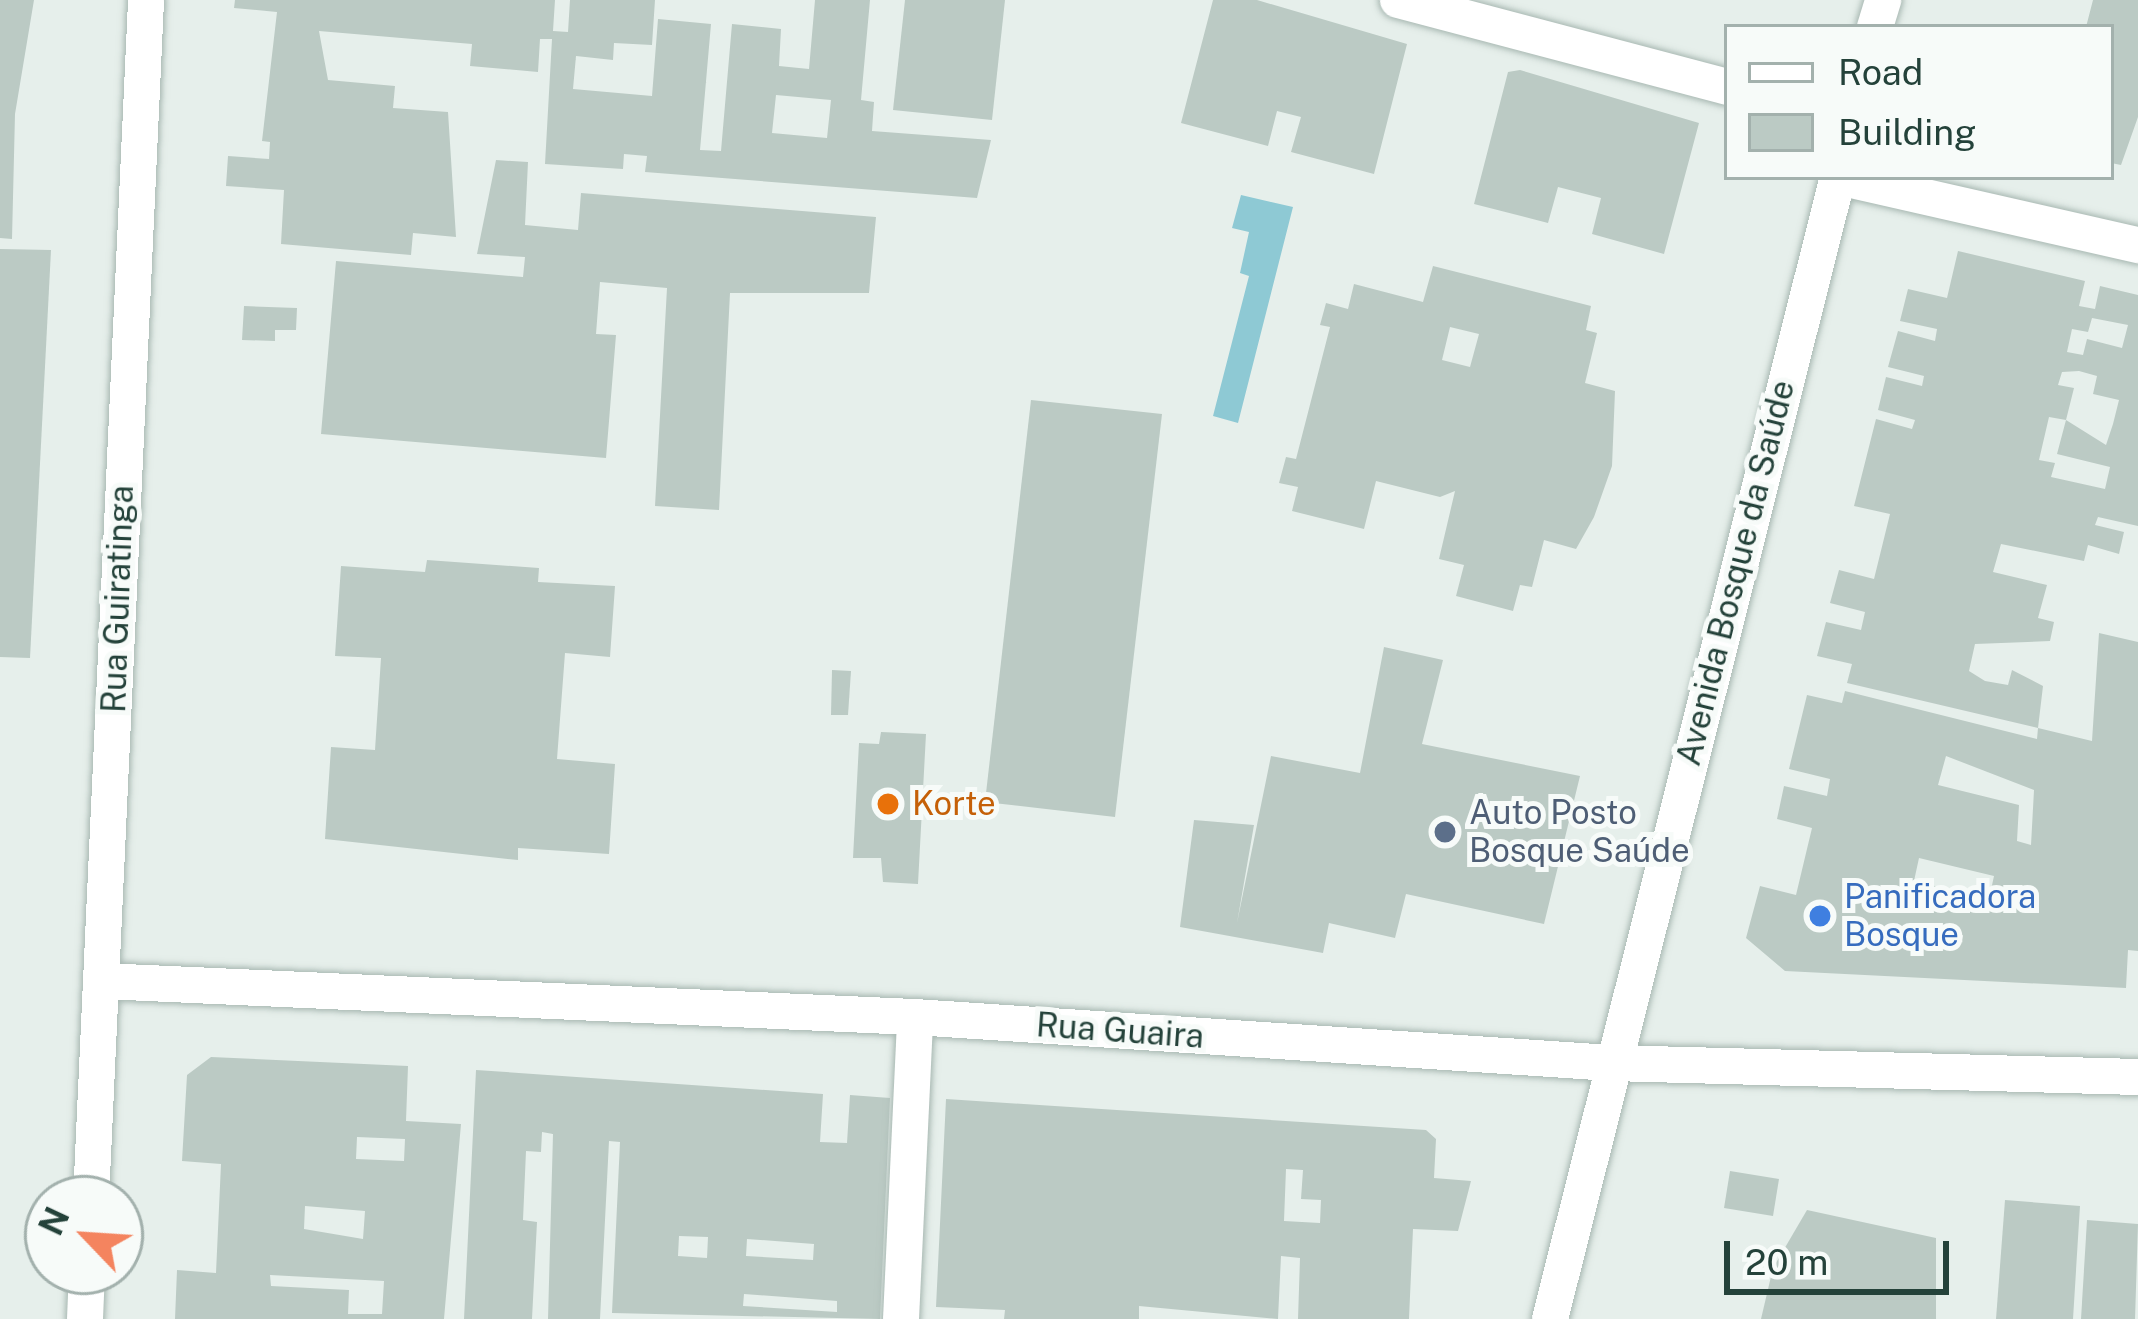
<!DOCTYPE html>
<meta charset="utf-8">
<style>
body{margin:0}
#map{position:relative;width:2138px;height:1319px;overflow:hidden;background:#e6efeb;font-family:"Public Sans",sans-serif}
div>[style]{position:absolute}
[style*='--x']{left:calc(var(--x)*1px);top:calc(var(--y)*1px);width:calc(var(--w)*1px);rotate:calc(var(--a)*1deg)}
.water>*{inset:0;background:#8ec9d4}
.building>*{inset:0;background:#bbcac4}
.roads{filter:drop-shadow(0 0 3px #a8b8b2) drop-shadow(0 0 3px #a8b8b2)}
.minor>*{height:36px;margin:-18px;padding:0 18px;transform-origin:18px;border-radius:18px;background:#fff}
.tertiary>*{height:36px;margin:-18px;padding:0 18px;transform-origin:18px;border-radius:18px;background:#fff}
.dots>*{width:33px;height:33px;translate:-50% -50%;box-sizing:border-box;border:6px solid #f7fbf9;border-radius:50%}
span{translate:-50% -50%;white-space:nowrap;text-align:center;line-height:1.15;-webkit-text-stroke:10px #f7fbf9;paint-order:stroke}
.street-label{font-size:33px;color:#24423a}
.food-label{font-size:33px;color:#c56008}
.left{translate:0 -50%;text-align:left}
.service-label{font-size:33px;color:#4e5e75}
.shop-label{font-size:33px;color:#366cbe}
.legend{position:absolute;left:1724px;top:24px;width:390px;height:156px;box-sizing:border-box;background:#f7fbf9;border:3px solid #a3b1ad;margin:0;padding:15px 21px;list-style:none;font-size:36px;color:#24423a}
.legend li{display:flex;align-items:center;gap:24px;height:60px}
.legend b{width:60px;border:3px solid #a3b1ad}
.north{position:absolute;left:24px;top:1175px;width:120px;height:120px;box-sizing:border-box;background:#f7fbf9;border:3px solid #a3b1ad;border-radius:50%;rotate:295deg;font-size:33px;font-weight:700;line-height:48px;text-align:center;color:#24423a}
.north::after{content:'';display:block;margin:auto;width:42px;height:54px;background:#f4845f;clip-path:polygon(50% 0,100% 100%,50% 72%,0 100%)}
.scale{position:absolute;left:1724px;top:1241px;width:225px;height:54px;box-sizing:border-box;border:6px solid #24423a;border-top:0;padding-left:15px;font-size:36px;line-height:42px;white-space:nowrap;color:#24423a;-webkit-text-stroke:9px #f7fbf9;paint-order:stroke}
</style>
<div id="map">
<div class="water">
<i style="clip-path:polygon(1241px 195px,1293px 207px,1238px 423px,1213px 416px,1249px 276px,1240px 273px,1249px 232px,1232px 228px)"></i>
</div>
<div class="building">
<i style="clip-path:polygon(0 0,34px 0,15px 114px,12px 239px,0 238px)"></i>
<i style="clip-path:polygon(evenodd,235px 0,555px 0,553px 31px,568px 32px,570px 0,655px 0,652px 45px,614px 43px,613px 60px,576px 56px,573px 89px,652px 96px,658px 19px,711px 24px,700px 150px,721px 151px,732px 24px,781px 29px,779px 66px,809px 69px,815px 0,870px 0,861px 100px,874px 102px,872px 131px,991px 140px,977px 198px,645px 172px,647px 156px,624px 154px,623px 169px,545px 164px,552px 39px,540px 39px,538px 72px,470px 66px,472px 44px,319px 31px,328px 80px,395px 86px,393px 108px,448px 112px,456px 237px,413px 233px,411px 255px,281px 244px,284px 190px,226px 186px,228px 156px,269px 159px,270px 142px,262px 141px,277px 12px,234px 8px,235px 0,776px 95px,831px 100px,827px 138px,772px 133px,776px 95px)"></i>
<i style="clip-path:polygon(905px 0,1005px 0,992px 120px,893px 110px)"></i>
<i style="clip-path:polygon(1213px 0,1257px 0,1407px 44px,1374px 174px,1291px 152px,1301px 117px,1277px 111px,1268px 146px,1181px 123px)"></i>
<i style="clip-path:polygon(2093px 0,2138px 0,2138px 117px,2121px 165px,2111px 163px,2111px 27px,2086px 27px)"></i>
<i style="clip-path:polygon(1520px 70px,1699px 123px,1664px 254px,1592px 234px,1601px 198px,1558px 187px,1548px 223px,1474px 204px,1508px 72px)"></i>
<i style="clip-path:polygon(496px 160px,528px 162px,525px 225px,578px 230px,581px 193px,876px 217px,869px 293px,730px 293px,719px 510px,655px 506px,667px 288px,600px 282px,596px 334px,616px 335px,606px 458px,321px 434px,336px 261px,523px 277px,525px 257px,477px 254px)"></i>
<i style="clip-path:polygon(0 249px,51px 250px,30px 658px,0 657px)"></i>
<i style="clip-path:polygon(evenodd,1958px 251px,2085px 281px,2079px 306px,2095px 309px,2100px 286px,2138px 295px,2138px 526px,2098px 517px,2095px 525px,2124px 532px,2119px 554px,2088px 545px,2084px 561px,2001px 544px,1993px 572px,2047px 585px,2038px 618px,2054px 622px,2050px 641px,1975px 644px,1969px 671px,1985px 681px,2008px 685px,2012px 670px,2043px 686px,2038px 728px,1847px 683px,1852px 664px,1817px 656px,1826px 622px,1861px 630px,1865px 612px,1830px 603px,1839px 570px,1874px 579px,1890px 514px,1854px 506px,1876px 419px,1912px 429px,1915px 420px,1878px 410px,1886px 377px,1922px 386px,1924px 376px,1888px 367px,1898px 331px,1935px 341px,1937px 329px,1900px 321px,1908px 289px,1947px 298px,1958px 251px,2092px 318px,2128px 325px,2122px 348px,2087px 339px,2083px 355px,2067px 352px,2072px 329px,2088px 332px,2092px 318px,1958px 251px,2079px 371px,2097px 376px,2093px 394px,2119px 400px,2113px 424px,2106px 445px,2066px 420px,2057px 454px,2110px 467px,2105px 489px,2051px 477px,2055px 463px,2039px 460px,2049px 417px,2066px 420px,2074px 388px,2058px 385px,2062px 372px,2079px 371px)"></i>
<i style="clip-path:polygon(evenodd,1433px 266px,1591px 306px,1586px 330px,1597px 333px,1585px 383px,1615px 391px,1612px 466px,1594px 517px,1576px 549px,1544px 540px,1532px 587px,1520px 585px,1513px 611px,1456px 596px,1464px 565px,1439px 559px,1455px 491px,1440px 497px,1376px 481px,1364px 529px,1292px 511px,1298px 487px,1279px 483px,1286px 457px,1296px 459px,1330px 327px,1320px 325px,1326px 303px,1348px 309px,1354px 284px,1423px 302px,1433px 266px,1450px 327px,1479px 334px,1470px 367px,1442px 360px,1450px 327px)"></i>
<i style="clip-path:polygon(244px 306px,297px 308px,296px 330px,275px 330px,275px 341px,242px 340px)"></i>
<i style="clip-path:polygon(1031px 400px,1162px 414px,1115px 817px,985px 802px)"></i>
<i style="clip-path:polygon(427px 560px,539px 568px,538px 582px,615px 586px,610px 657px,565px 653px,557px 759px,615px 764px,609px 854px,518px 848px,518px 860px,325px 839px,331px 747px,375px 750px,381px 658px,335px 656px,341px 566px,425px 572px)"></i>
<i style="clip-path:polygon(evenodd,2099px 633px,2138px 642px,2138px 951px,2128px 950px,2126px 988px,1785px 971px,1746px 938px,1760px 886px,1796px 895px,1812px 828px,1777px 819px,1784px 786px,1827px 796px,1830px 779px,1789px 769px,1807px 695px,1842px 703px,1845px 691px,2037px 739px,2038px 728px,2092px 741px,2099px 633px,1946px 756px,2034px 790px,2031px 845px,2017px 841px,2019px 805px,1938px 785px,1946px 756px,2099px 633px,1919px 858px,1994px 876px,1989px 899px,1914px 881px,1919px 858px)"></i>
<i style="clip-path:polygon(1384px 647px,1443px 660px,1422px 744px,1580px 776px,1544px 924px,1406px 894px,1395px 938px,1329px 923px,1323px 953px,1180px 927px,1194px 820px,1254px 825px,1237px 923px,1271px 756px,1360px 773px)"></i>
<i style="clip-path:polygon(832px 670px,851px 671px,848px 715px,831px 715px)"></i>
<i style="clip-path:polygon(881px 732px,926px 734px,918px 884px,883px 882px,881px 858px,853px 858px,859px 743px,879px 744px)"></i>
<i style="clip-path:polygon(evenodd,211px 1057px,408px 1066px,406px 1121px,461px 1124px,444px 1319px,175px 1319px,177px 1270px,216px 1273px,221px 1164px,182px 1161px,187px 1075px,211px 1057px,357px 1137px,405px 1139px,404px 1161px,356px 1159px,357px 1137px,211px 1057px,305px 1206px,365px 1211px,363px 1239px,304px 1229px,305px 1206px,211px 1057px,270px 1275px,384px 1281px,382px 1314px,348px 1314px,349px 1290px,271px 1286px,270px 1275px)"></i>
<i style="clip-path:polygon(evenodd,476px 1070px,823px 1094px,820px 1142px,847px 1143px,850px 1095px,890px 1098px,880px 1319px,612px 1313px,620px 1142px,609px 1141px,600px 1319px,548px 1319px,553px 1134px,542px 1132px,541px 1152px,526px 1151px,523px 1220px,537px 1222px,532px 1319px,464px 1319px,476px 1070px,679px 1236px,708px 1237px,707px 1258px,678px 1256px,679px 1236px,476px 1070px,747px 1239px,814px 1244px,813px 1260px,746px 1256px,747px 1239px,476px 1070px,744px 1294px,837px 1301px,837px 1312px,743px 1306px,744px 1294px)"></i>
<i style="clip-path:polygon(evenodd,946px 1099px,1426px 1130px,1436px 1139px,1434px 1178px,1471px 1181px,1458px 1231px,1413px 1229px,1409px 1319px,1298px 1319px,1300px 1258px,1281px 1256px,1278px 1319px,1139px 1306px,1139px 1319px,1004px 1319px,1005px 1310px,936px 1307px,946px 1099px,1286px 1169px,1303px 1170px,1301px 1199px,1321px 1200px,1320px 1223px,1284px 1221px,1286px 1169px)"></i>
<i style="clip-path:polygon(1730px 1171px,1779px 1179px,1773px 1216px,1724px 1208px)"></i>
<i style="clip-path:polygon(2005px 1200px,2080px 1206px,2073px 1319px,1996px 1319px)"></i>
<i style="clip-path:polygon(1807px 1210px,1936px 1238px,1936px 1319px,1761px 1319px,1773px 1268px)"></i>
<i style="clip-path:polygon(2087px 1220px,2138px 1224px,2135px 1319px,2081px 1319px)"></i>
</div>
<div class="roads">
<div class="minor">
<i style="--x:1398;--y:0;--w:340;--a:14.8"></i>
<i style="--x:1838;--y:177;--w:308;--a:12.8"></i>
<i style="--x:102;--y:981;--w:814;--a:2.54"></i>
<i style="--x:915;--y:1017;--w:698;--a:3.78"></i>
<i style="--x:1611;--y:1063;--w:527;--a:1.52"></i>
<i style="--x:91;--y:1199;--w:1200;--a:-87.37"></i>
<i style="--x:85;--y:1319;--w:48;--a:-87.6"></i>
<i style="--x:901;--y:1319;--w:302;--a:-87.3"></i>
</div>
<div class="tertiary">
<i style="--x:1875;--y:27;--w:28;--a:-73"></i>
<i style="--x:1550;--y:1319;--w:1178;--a:-75.85"></i>
</div>
</div>
<div class="dots">
<i style="left:888px;top:804px;background:#e8710a"></i>
<i style="left:1445px;top:832px;background:#5c6f8a"></i>
<i style="left:1820px;top:916px;background:#3f7fe0"></i>
</div>
<div class="street-label">
<span style="left:1736px;top:573px;rotate:-76deg">Avenida Bosque da Saúde</span>
<span style="left:118px;top:599px;rotate:-88deg">Rua Guiratinga</span>
<span style="left:1120px;top:1031px;rotate:4deg">Rua Guaira</span>
</div>
<div class="food-label">
<span class="left" style="left:912px;top:804px">Korte</span>
</div>
<div class="service-label">
<span class="left" style="left:1469px;top:832px">Auto Posto<br>Bosque Saúde</span>
</div>
<div class="shop-label">
<span class="left" style="left:1844px;top:916px">Panificadora<br>Bosque</span>
</div>
<ul class="legend">
<li><b style="height:15px;background:#fff"></b>Road</li>
<li><b style="height:33px;background:#bbcac4"></b>Building</li>
</ul>
<div class="north">N</div>
<div class="scale">20 m</div>
</div>
